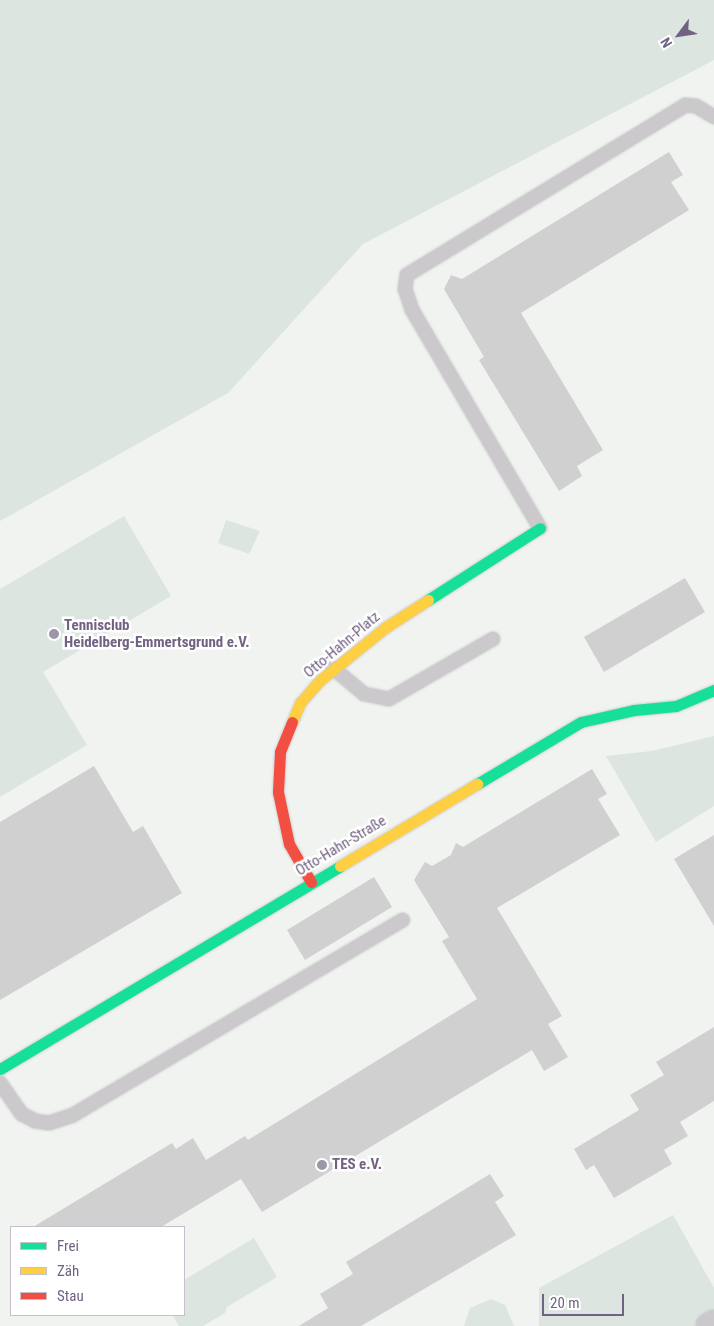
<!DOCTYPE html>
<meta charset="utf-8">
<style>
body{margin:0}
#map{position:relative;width:714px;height:1326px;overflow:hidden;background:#f0f3f0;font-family:"Roboto Condensed",sans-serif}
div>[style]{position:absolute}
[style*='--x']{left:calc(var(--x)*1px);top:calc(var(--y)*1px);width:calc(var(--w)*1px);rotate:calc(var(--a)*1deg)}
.green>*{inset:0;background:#dde5e1}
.building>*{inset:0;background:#d0d0d1}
.roads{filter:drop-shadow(0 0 1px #cececf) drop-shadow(0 0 1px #cececf)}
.lane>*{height:14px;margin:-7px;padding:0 7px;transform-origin:7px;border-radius:7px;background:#cbc9cb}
.street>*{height:28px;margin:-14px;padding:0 14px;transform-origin:14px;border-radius:14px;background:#cbc9cb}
.fast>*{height:11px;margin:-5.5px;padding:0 5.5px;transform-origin:5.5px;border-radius:5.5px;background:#16e098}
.slow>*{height:11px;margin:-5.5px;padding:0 5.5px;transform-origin:5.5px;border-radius:5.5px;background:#ffcf43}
.jam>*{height:11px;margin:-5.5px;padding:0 5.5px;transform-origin:5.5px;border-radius:5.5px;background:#f24e42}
.dots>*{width:14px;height:14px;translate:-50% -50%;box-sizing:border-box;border:2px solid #fff;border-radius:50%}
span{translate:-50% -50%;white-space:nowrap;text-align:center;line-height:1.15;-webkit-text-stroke:5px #fff;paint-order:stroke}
.poi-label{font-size:15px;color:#716281;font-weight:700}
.left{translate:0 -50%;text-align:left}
.street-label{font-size:15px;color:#716281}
.legend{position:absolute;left:10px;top:1226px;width:175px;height:90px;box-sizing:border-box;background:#fff;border:1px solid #c6c0cd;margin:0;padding:6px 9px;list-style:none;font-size:15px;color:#716281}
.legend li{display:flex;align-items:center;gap:10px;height:25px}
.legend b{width:25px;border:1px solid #c6c0cd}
.north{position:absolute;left:654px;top:10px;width:50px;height:50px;-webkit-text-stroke:4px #fff;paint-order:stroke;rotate:239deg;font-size:14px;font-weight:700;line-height:20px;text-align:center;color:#716281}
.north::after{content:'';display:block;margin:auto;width:18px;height:22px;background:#716281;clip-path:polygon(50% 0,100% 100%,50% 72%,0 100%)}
.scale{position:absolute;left:542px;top:1294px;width:82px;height:22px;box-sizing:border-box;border:2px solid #716281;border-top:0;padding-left:6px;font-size:15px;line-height:18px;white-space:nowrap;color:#716281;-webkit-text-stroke:4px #fff;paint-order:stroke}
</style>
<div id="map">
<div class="green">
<i style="clip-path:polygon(0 0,714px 0,714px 60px,363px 244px,228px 393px,0 521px)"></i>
<i style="clip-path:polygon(124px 516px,171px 596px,43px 672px,87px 745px,0 797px,0 589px)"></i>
<i style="clip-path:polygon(226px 520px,260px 531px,249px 554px,218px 543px)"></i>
<i style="clip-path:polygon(714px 736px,714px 806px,656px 842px,606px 756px,652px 751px)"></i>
<i style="clip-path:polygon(673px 1215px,714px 1288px,714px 1326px,539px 1326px,539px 1288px)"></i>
<i style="clip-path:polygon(254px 1238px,277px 1277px,227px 1307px,225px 1313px,203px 1326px,179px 1326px,172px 1315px,184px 1315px,184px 1280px)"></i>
<i style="clip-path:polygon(491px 1299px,505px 1305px,514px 1326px,464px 1326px,470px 1308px)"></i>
</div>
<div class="building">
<i style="clip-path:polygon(669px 152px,683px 175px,671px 182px,689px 210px,521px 313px,603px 450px,577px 466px,582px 476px,559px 491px,479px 360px,484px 357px,444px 289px,451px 275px,462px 279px)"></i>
<i style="clip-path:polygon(685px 578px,705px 612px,604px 672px,584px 637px)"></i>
<i style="clip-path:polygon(94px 766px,133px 832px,143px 826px,182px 893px,0 1000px,0 822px)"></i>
<i style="clip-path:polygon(592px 769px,607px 794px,598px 799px,620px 835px,497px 908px,562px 1016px,548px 1024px,568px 1057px,544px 1071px,532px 1050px,262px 1212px,241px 1179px,161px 1227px,33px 1227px,172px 1143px,176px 1149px,193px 1138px,206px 1160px,245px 1136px,248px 1140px,477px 999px,442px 941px,449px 937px,414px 880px,425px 862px,432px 866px,451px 855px,456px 843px,463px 847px)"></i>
<i style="clip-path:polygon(714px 835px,714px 926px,674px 859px)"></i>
<i style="clip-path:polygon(374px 877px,392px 907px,305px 960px,287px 930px)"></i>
<i style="clip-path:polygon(714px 1027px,714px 1101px,680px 1122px,688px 1136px,664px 1150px,672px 1164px,614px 1198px,594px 1165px,586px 1170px,574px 1149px,639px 1110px,630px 1095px,664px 1075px,656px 1062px)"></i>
<i style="clip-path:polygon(490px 1174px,504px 1196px,495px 1202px,516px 1235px,361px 1326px,299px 1326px,328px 1308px,320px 1294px,353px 1274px,346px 1262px)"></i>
</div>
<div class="roads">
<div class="lane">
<i style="--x:540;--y:528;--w:253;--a:-120.4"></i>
<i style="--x:412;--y:310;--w:22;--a:-108"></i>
<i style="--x:405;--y:289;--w:14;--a:-82"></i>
<i style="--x:407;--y:275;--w:326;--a:-31.4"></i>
<i style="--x:685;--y:105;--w:11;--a:5"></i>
<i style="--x:696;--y:106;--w:21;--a:31"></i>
<i style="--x:333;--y:668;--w:40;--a:40"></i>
<i style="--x:364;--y:694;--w:25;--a:11"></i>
<i style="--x:389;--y:699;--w:120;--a:-30"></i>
<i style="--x:0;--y:1083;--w:38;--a:55"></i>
<i style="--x:22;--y:1114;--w:15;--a:28"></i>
<i style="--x:35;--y:1121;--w:14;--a:8"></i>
<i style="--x:49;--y:1123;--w:25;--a:-18"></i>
<i style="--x:73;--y:1115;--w:383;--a:-30.6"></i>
</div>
<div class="street">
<i style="--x:710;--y:1326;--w:4;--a:-27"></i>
</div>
<div class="fast">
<i style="--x:428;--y:600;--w:133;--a:-32.7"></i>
<i style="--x:477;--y:784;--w:121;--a:-30.8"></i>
<i style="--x:581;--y:722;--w:54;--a:-12.8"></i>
<i style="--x:634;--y:710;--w:42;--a:-5.4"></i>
<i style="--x:676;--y:706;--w:41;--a:-22.8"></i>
<i style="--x:0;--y:1069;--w:396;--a:-30.8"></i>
</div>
<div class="slow">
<i style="--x:292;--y:722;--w:21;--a:-67"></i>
<i style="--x:300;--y:703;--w:29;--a:-49"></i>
<i style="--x:319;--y:681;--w:86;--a:-38.9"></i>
<i style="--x:386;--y:627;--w:50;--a:-32.7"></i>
<i style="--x:340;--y:866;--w:160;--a:-30.9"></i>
</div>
<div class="jam">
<i style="--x:292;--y:722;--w:32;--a:112"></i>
<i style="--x:280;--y:752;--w:40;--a:92.9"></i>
<i style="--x:278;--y:792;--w:53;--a:78.1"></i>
<i style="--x:289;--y:844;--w:44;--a:59.9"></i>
</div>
</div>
<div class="dots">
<i style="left:54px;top:634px;background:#9d95a8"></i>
<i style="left:322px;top:1165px;background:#9d95a8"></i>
</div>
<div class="poi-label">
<span class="left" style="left:64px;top:634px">Tennisclub<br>Heidelberg-Emmertsgrund e.V.</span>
<span class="left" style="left:332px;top:1165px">TES e.V.</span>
</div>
<div class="street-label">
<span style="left:342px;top:645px;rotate:-40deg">Otto-Hahn-Platz</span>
<span style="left:341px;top:846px;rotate:-31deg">Otto-Hahn-Straße</span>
</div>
<ul class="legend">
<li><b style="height:6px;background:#16e098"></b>Frei</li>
<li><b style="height:6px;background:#ffcf43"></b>Zäh</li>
<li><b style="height:6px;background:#f24e42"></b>Stau</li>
</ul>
<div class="north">N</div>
<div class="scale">20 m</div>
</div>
